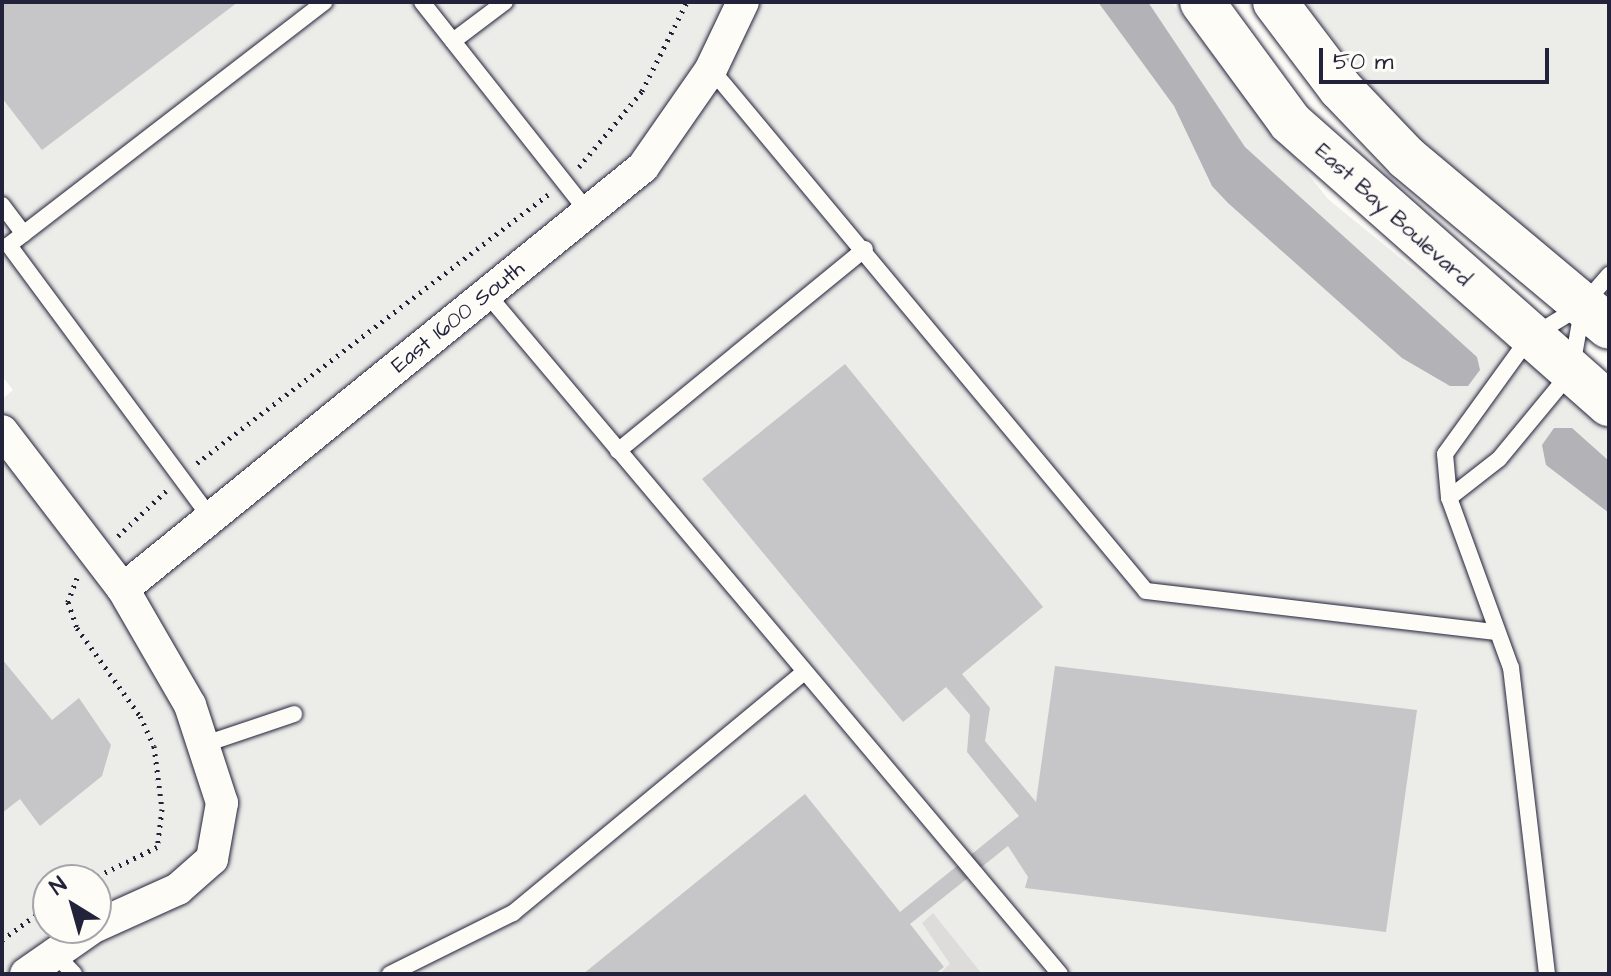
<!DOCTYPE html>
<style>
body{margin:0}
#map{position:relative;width:1611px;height:976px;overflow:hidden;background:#fdfcf7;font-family:"Architects Daughter",sans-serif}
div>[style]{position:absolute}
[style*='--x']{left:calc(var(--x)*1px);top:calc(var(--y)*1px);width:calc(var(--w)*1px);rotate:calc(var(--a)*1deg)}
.built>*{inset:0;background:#ecece9}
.green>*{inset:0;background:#dddcdb}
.water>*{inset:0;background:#b2b2b7}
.building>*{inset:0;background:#c6c6c8}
.path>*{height:5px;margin-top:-2.5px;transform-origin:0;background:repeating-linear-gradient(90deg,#22223b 0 2px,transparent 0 8px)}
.roads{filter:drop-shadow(0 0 2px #22223b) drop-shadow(0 0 2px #22223b)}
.lane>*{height:16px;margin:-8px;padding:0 8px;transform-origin:8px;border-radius:8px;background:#fdfcf7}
.street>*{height:32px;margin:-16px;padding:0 16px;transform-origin:16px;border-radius:16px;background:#fdfcf7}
.secondary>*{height:44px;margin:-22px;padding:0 22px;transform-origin:22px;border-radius:22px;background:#fdfcf7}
span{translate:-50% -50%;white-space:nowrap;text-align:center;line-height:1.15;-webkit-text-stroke:6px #fdfcf7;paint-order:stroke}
.street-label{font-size:22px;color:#22223b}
.frame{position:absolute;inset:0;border:4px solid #22223b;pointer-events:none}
.north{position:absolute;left:32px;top:864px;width:80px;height:80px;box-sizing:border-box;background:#fdfcf7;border:2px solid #a5a5ac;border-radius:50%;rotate:323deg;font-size:22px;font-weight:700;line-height:32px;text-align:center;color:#22223b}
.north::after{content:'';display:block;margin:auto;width:28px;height:36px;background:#22223b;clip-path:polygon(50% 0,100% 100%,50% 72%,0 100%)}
.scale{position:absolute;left:1319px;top:48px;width:230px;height:36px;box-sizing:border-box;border:4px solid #22223b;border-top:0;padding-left:10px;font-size:24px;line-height:28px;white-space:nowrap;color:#22223b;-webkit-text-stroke:6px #fdfcf7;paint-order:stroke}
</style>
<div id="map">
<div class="built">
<i style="clip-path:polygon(evenodd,2px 2px,1171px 2px,1328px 199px,1609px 428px,1609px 974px,2px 974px,2px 399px,13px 390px,2px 376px,2px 2px,48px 880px,96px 880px,96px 928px,48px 928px,48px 880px)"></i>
<i style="clip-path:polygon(1304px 2px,1609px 2px,1609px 296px,1415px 143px)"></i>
</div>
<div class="green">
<i style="clip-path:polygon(933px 913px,982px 974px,939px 974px,950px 964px,922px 923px)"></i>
</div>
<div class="water">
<i style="clip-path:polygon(1098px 2px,1148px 2px,1245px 147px,1477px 357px,1480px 370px,1468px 386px,1450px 386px,1402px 358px,1228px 203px,1212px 186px,1174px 106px)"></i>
<i style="clip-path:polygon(1554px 428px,1572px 428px,1609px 461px,1609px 513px,1546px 465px,1542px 445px)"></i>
</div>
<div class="building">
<i style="clip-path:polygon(2px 2px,238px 2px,42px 150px,2px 98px)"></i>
<i style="clip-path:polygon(845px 364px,1043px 607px,962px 674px,990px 708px,985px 741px,1036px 802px,1055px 666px,1417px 710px,1386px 932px,1025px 888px,1028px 877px,1008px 846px,910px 924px,944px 967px,935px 974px,583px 974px,805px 794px,900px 912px,1019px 816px,967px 752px,970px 715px,946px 687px,903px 722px,702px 479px)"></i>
<i style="clip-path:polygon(2px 659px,52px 720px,79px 698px,111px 745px,102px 776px,40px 826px,20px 799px,2px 813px)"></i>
</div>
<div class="path">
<i style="--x:579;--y:167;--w:99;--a:-50.3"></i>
<i style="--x:642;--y:91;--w:100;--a:-63.2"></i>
<i style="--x:197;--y:463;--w:442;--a:-37.4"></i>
<i style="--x:118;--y:536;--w:66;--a:-43.2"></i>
<i style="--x:77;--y:578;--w:26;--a:111"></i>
<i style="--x:68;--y:602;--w:28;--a:71"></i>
<i style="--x:77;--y:628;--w:108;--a:54.4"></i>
<i style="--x:140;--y:716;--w:33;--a:65"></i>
<i style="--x:154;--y:746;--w:64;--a:82.8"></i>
<i style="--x:162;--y:809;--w:38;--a:97"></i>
<i style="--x:157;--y:847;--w:75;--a:153.8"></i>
<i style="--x:2;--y:940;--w:57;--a:-36.5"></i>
</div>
<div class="roads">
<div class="lane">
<i style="--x:422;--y:2;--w:268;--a:51.7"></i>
<i style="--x:453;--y:41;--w:65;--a:-36.9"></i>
<i style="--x:711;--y:69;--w:679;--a:50.19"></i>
<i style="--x:1146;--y:591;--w:353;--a:6.7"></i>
<i style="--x:2;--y:205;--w:36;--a:53"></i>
<i style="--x:487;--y:294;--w:889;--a:49.88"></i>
<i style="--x:618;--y:451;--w:319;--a:-39.3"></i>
<i style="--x:1449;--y:498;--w:63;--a:-38"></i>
<i style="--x:1499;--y:459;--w:113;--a:-50.4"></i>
<i style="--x:1571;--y:372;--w:62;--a:-79.8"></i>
<i style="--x:210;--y:517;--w:338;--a:-126.5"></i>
<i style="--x:9;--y:245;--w:398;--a:-37.6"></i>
<i style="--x:205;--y:744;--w:94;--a:-18.6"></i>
<i style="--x:53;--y:952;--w:30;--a:46"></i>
<i style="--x:390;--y:974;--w:137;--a:-26.4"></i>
<i style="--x:513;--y:913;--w:378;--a:-39.6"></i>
<i style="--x:1547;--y:974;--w:308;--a:-96.7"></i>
<i style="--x:1511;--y:668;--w:181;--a:-110"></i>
<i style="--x:1449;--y:498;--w:44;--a:-95.2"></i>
<i style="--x:1445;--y:454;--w:143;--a:-54.1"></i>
<i style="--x:1529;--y:338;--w:63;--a:-31.4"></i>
<i style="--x:1583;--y:305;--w:40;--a:-49"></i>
</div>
<div class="street">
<i style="--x:2;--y:431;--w:199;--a:52.6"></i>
<i style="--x:123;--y:589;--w:134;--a:60"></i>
<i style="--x:190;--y:705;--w:103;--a:71.9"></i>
<i style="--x:222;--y:803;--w:57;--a:100.1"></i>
<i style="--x:212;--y:859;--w:45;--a:138.6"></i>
<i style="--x:178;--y:889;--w:90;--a:155.7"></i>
<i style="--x:123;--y:589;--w:670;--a:-39.06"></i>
<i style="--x:643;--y:167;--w:119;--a:-55.2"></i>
<i style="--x:711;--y:69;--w:74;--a:-64.5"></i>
<i style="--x:26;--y:974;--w:80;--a:-34.9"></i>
</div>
<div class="secondary">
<i style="--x:1202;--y:2;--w:149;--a:53.7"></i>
<i style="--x:1290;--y:122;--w:426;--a:41.5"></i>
<i style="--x:1275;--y:2;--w:108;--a:52.9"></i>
<i style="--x:1340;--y:88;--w:97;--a:46.3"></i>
<i style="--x:1407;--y:158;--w:263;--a:39.9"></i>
</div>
</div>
<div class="street-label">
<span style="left:1393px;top:215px;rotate:42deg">East Bay Boulevard</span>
<span style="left:458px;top:317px;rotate:-39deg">East 1600 South</span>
</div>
<div class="frame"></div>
<div class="north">N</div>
<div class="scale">50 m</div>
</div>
